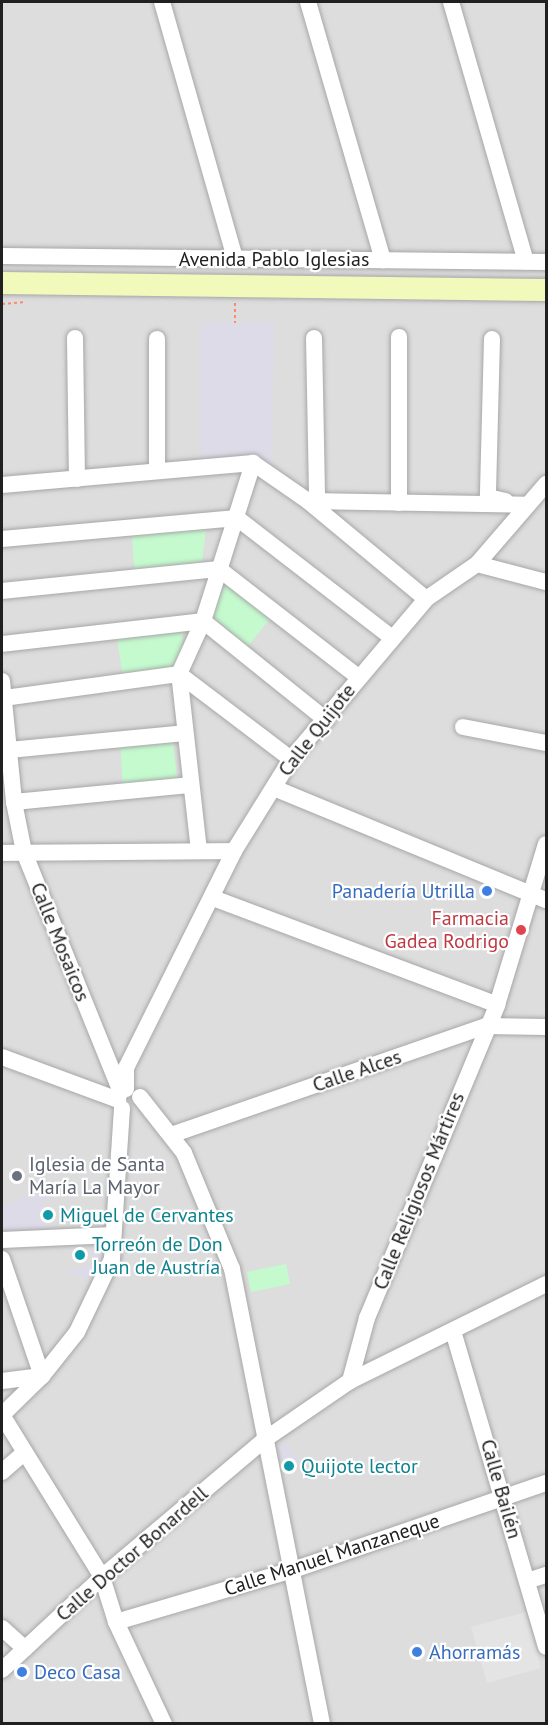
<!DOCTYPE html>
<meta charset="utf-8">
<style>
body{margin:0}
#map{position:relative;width:548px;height:1725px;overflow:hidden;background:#f1eee7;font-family:"PT Sans",sans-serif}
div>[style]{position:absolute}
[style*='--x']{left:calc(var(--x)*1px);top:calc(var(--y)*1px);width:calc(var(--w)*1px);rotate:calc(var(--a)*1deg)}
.residential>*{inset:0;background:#dedddd}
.park>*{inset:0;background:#c4face}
.parking>*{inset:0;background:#e4e4e4}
.plaza>*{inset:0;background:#dcdbe7}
.path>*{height:2px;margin-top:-1px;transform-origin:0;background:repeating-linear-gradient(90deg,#fb8b6d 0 3px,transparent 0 6px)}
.roads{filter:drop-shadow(0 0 2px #a7a7a7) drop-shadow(0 0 2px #a7a7a7)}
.street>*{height:16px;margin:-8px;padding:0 8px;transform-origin:8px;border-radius:8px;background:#fff}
.secondary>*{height:22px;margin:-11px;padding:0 11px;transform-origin:11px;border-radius:11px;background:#f1fabb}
.dots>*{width:16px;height:16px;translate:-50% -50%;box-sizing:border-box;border:3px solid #fff;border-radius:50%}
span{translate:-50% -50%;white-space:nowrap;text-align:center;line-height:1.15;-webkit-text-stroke:4.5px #fff;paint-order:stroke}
.street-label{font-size:20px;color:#202020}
.shop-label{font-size:20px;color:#366cbe}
.right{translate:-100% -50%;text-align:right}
.left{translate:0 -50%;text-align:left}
.health-label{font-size:20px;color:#be3a42}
.worship-label{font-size:20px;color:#5b616d}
.culture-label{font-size:20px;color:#0d838f}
.frame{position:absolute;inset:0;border:3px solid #202020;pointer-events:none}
</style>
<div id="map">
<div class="residential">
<i style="clip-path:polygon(2px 2px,546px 2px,546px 1723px,2px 1723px)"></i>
</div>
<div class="park">
<i style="clip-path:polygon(207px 519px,201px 571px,135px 577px,131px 525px)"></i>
<i style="clip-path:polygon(230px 577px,275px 612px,243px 653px,203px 621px)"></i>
<i style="clip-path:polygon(184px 624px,179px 674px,124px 684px,116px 632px)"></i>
<i style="clip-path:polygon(172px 733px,178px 785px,123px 791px,120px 738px)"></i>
<i style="clip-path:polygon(286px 1264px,290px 1284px,251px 1292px,247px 1272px)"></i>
</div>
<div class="parking">
<i style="clip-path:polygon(526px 1612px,541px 1668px,487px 1683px,471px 1627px)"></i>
</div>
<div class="plaza">
<i style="clip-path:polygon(201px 323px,274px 323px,271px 472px,201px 467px)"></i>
<i style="clip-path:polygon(53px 1182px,57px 1190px,66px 1190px,44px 1202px,48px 1232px,105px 1230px,100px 1262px,91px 1280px,64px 1271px,95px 1264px,88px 1239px,61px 1246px,2px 1244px,2px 1208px)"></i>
<i style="clip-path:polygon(286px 1442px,300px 1463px,284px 1475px,277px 1447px)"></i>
</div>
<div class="path">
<i style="--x:235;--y:303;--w:20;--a:90"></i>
<i style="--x:2;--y:304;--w:24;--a:-5"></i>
</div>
<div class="roads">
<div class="street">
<i style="--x:162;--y:2;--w:266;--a:74.1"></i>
<i style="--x:308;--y:2;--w:269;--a:73.8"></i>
<i style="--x:451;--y:2;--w:270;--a:73.9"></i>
<i style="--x:2;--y:256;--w:544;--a:0.63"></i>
<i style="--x:399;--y:337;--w:166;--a:90"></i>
<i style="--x:75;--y:338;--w:141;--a:89.2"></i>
<i style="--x:314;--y:338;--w:163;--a:88.9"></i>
<i style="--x:157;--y:339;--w:132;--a:90"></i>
<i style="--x:492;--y:339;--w:158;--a:91.5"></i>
<i style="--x:488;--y:497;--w:18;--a:13"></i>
<i style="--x:253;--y:463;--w:67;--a:34.6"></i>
<i style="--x:308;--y:501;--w:153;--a:39.7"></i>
<i style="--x:2;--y:485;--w:252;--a:-5"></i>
<i style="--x:308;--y:501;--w:219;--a:1"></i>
<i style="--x:2;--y:539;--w:236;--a:-5.1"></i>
<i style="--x:237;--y:518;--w:196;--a:37.7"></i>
<i style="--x:477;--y:564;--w:71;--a:14.6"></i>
<i style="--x:2;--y:591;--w:218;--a:-5.8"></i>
<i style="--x:219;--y:569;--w:176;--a:37.8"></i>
<i style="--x:2;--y:644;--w:202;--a:-6.5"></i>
<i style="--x:203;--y:621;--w:158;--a:38.8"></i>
<i style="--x:2;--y:681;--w:122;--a:84.3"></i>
<i style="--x:14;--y:802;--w:51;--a:78.7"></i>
<i style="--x:24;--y:852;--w:259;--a:68"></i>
<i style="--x:4;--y:698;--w:177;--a:-7.8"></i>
<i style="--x:179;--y:674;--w:141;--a:37.2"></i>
<i style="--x:463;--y:727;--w:85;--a:10.9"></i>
<i style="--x:9;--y:750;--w:176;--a:-5.5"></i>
<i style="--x:274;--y:788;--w:294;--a:22.4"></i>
<i style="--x:14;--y:802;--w:176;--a:-5.5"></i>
<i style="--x:199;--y:851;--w:178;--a:-96.4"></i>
<i style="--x:179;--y:674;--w:58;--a:-65.6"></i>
<i style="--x:203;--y:621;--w:166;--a:-72.4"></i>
<i style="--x:2;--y:853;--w:232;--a:-0.5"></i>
<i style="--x:213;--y:898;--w:303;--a:20.6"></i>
<i style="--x:2;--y:1057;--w:124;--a:20.3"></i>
<i style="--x:126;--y:1089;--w:21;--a:-90"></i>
<i style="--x:126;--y:1068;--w:242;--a:-63.5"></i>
<i style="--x:234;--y:851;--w:108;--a:-58.2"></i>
<i style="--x:291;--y:759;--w:209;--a:-49.8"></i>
<i style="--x:426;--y:599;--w:62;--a:-34.5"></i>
<i style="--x:477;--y:564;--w:106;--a:-49.2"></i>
<i style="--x:140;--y:1097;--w:71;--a:51.8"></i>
<i style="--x:184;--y:1153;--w:126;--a:67.5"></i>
<i style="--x:232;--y:1269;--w:464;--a:78.8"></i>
<i style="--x:171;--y:1135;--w:333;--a:-19.1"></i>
<i style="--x:486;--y:1026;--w:60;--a:1"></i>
<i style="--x:2;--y:1240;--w:111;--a:-2.6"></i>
<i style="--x:2;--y:1259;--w:124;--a:71.1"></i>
<i style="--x:453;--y:1331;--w:329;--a:73.6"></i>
<i style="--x:2;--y:1381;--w:40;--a:-7.1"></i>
<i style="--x:350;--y:1381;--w:65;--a:-74.9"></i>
<i style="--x:367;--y:1318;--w:339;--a:-67.4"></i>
<i style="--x:497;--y:1005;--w:168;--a:-73.1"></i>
<i style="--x:2;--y:1415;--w:190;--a:58.3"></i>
<i style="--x:102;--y:1577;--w:47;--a:72.7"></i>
<i style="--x:116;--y:1622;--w:113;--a:64.8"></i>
<i style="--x:2;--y:1415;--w:56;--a:-44.3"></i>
<i style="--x:42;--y:1376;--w:56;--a:-51.5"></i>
<i style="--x:77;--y:1332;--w:81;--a:-64.4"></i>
<i style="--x:112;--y:1259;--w:151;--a:-86.2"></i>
<i style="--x:2;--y:1472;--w:30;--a:-41"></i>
<i style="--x:527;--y:1581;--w:20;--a:-18"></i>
<i style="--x:116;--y:1622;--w:184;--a:-16.4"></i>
<i style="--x:293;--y:1570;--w:268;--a:-19"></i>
<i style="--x:2;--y:1628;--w:31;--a:42"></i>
<i style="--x:2;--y:1670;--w:137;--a:-42.9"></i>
<i style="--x:102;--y:1577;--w:212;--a:-40.2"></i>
<i style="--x:264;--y:1440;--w:104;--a:-34.5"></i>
<i style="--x:350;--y:1381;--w:219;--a:-26.3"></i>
</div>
<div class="secondary">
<i style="--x:2;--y:283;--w:544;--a:0.74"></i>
</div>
</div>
<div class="dots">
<i style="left:487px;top:891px;background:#3f7fe0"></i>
<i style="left:521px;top:930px;background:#e0444e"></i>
<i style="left:17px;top:1176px;background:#6b7280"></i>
<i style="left:48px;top:1215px;background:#0f9aa8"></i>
<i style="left:80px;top:1255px;background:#0f9aa8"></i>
<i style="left:289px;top:1466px;background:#0f9aa8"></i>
<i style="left:417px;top:1652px;background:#3f7fe0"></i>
<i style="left:22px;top:1672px;background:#3f7fe0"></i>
</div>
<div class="street-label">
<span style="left:274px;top:259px">Avenida Pablo Iglesias</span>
<span style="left:317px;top:730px;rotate:-52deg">Calle Quijote</span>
<span style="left:60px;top:942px;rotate:68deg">Calle Mosaicos</span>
<span style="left:357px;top:1071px;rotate:-19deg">Calle Alces</span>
<span style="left:419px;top:1191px;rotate:-68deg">Calle Religiosos Mártires</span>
<span style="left:501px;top:1489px;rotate:74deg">Calle Bailén</span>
<span style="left:132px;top:1554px;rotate:-41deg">Calle Doctor Bonardell</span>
<span style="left:332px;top:1555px;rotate:-18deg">Calle Manuel Manzaneque</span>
</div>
<div class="shop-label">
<span class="right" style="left:475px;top:891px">Panadería Utrilla</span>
<span class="left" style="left:429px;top:1652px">Ahorramás</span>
<span class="left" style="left:34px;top:1672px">Deco Casa</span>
</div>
<div class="health-label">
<span class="right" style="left:509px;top:930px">Farmacia<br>Gadea Rodrigo</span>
</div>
<div class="worship-label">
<span class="left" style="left:29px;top:1176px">Iglesia de Santa<br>María La Mayor</span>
</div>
<div class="culture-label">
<span class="left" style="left:60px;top:1215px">Miguel de Cervantes</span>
<span class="left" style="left:92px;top:1256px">Torreón de Don<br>Juan de Austría</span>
<span class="left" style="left:301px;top:1466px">Quijote lector</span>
</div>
<div class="frame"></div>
</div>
